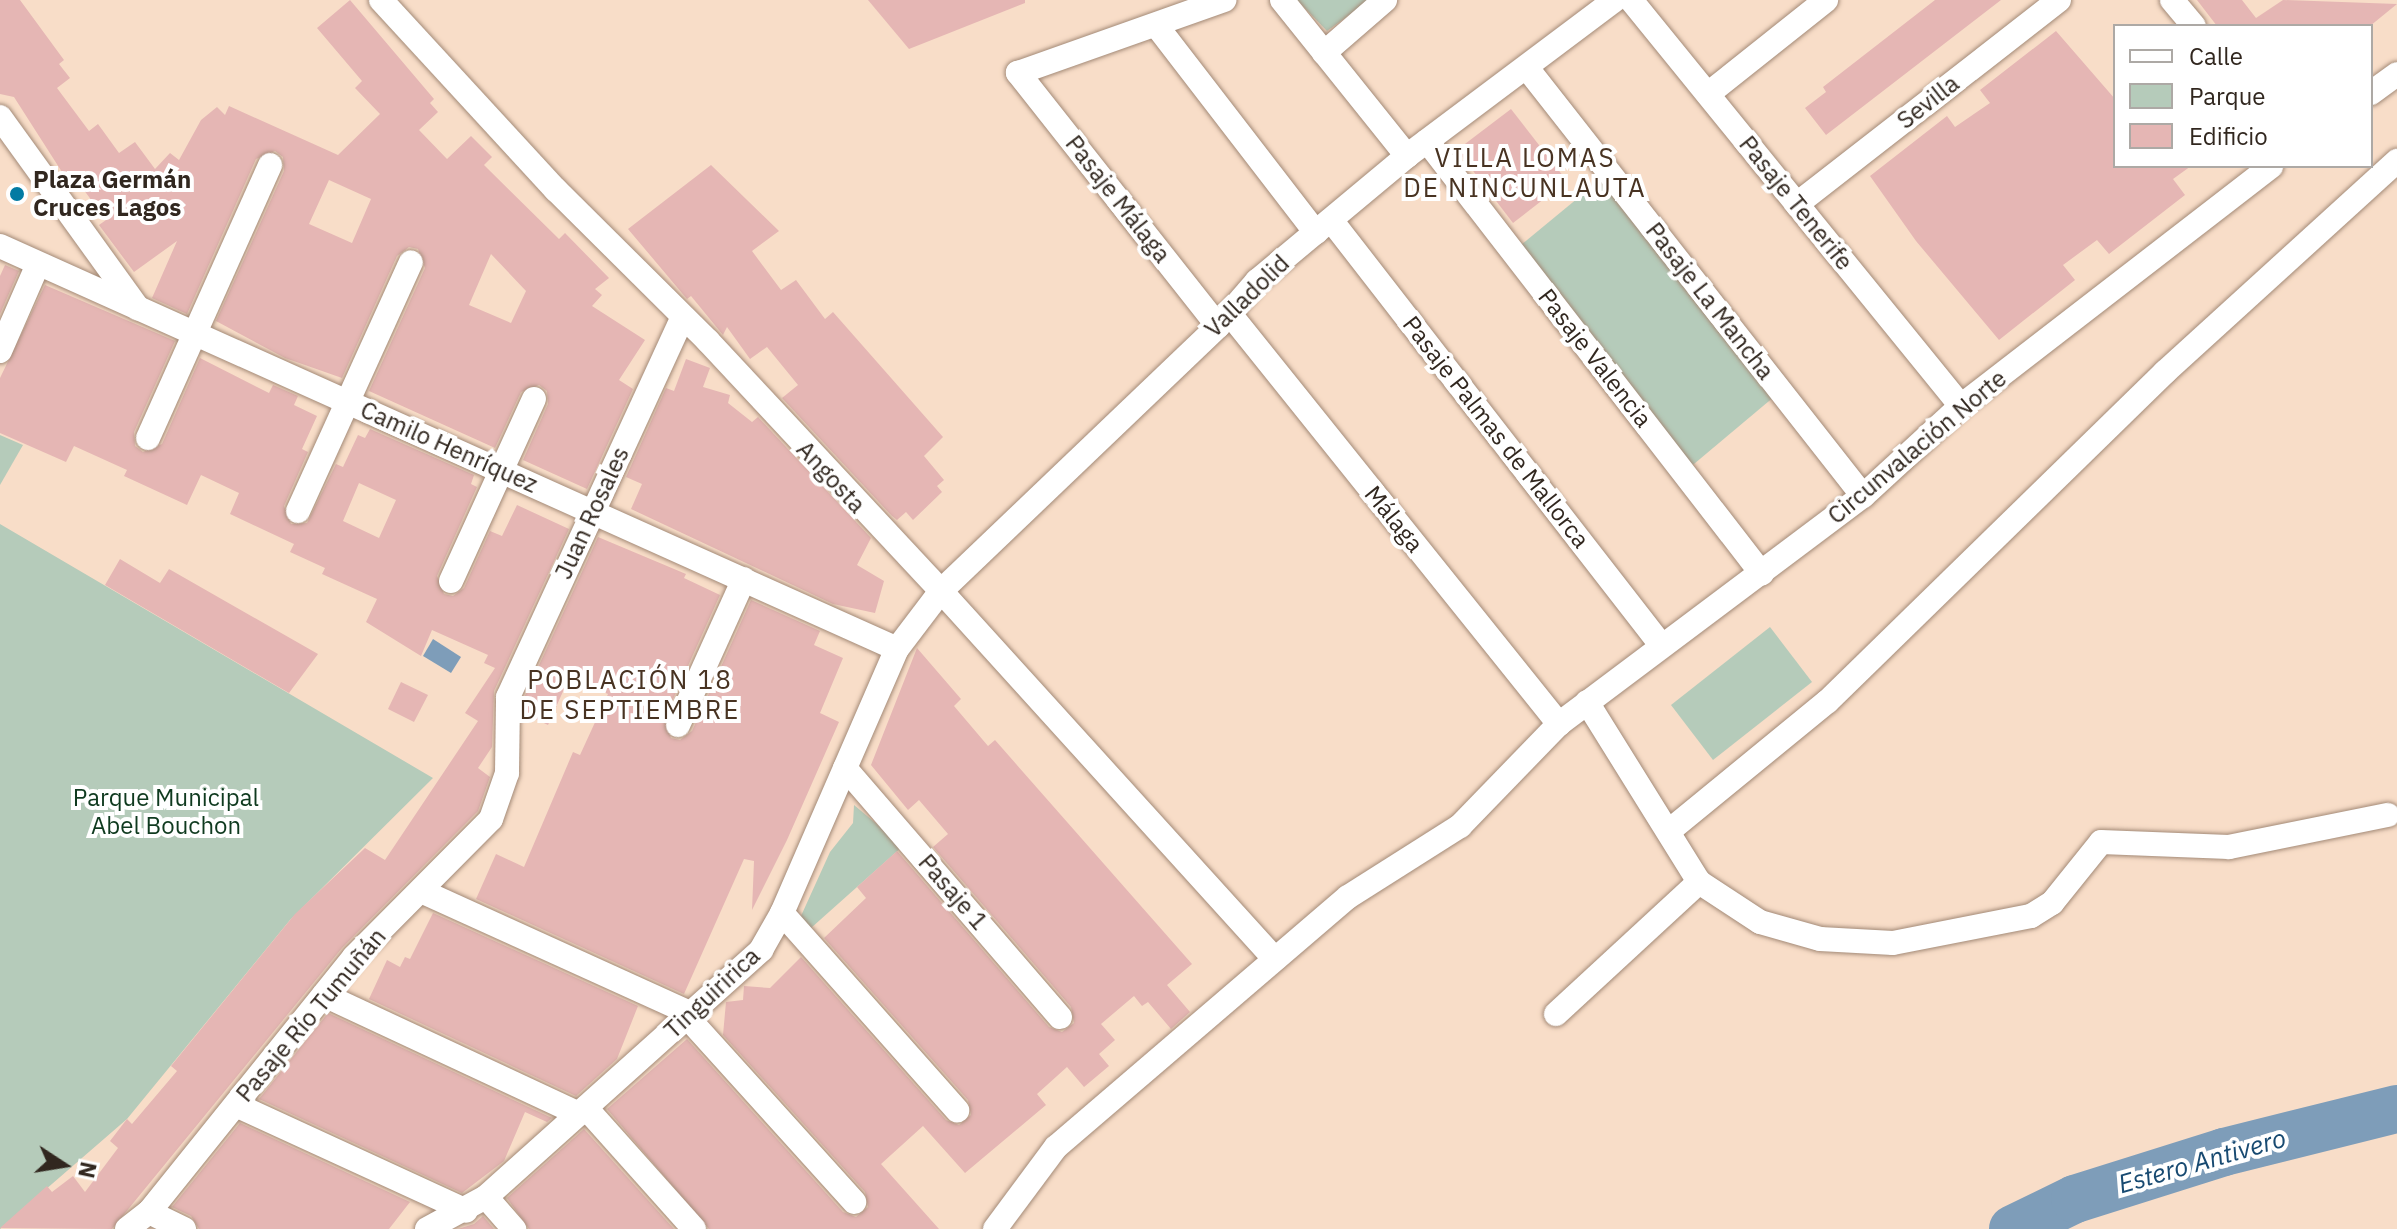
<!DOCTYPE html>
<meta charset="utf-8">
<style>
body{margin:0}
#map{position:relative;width:2397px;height:1229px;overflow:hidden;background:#f8ddc8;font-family:"IBM Plex Sans",sans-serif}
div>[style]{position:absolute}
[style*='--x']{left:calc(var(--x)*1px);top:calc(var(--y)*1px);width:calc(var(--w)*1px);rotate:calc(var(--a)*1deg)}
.green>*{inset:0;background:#b5cbba}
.water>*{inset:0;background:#7e9db9}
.river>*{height:48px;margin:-24px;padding:0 24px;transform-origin:24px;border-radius:24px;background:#7e9db9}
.building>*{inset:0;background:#e5b6b4}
.roads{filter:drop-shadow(0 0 2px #a38a77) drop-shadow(0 0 2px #a38a77)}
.street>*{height:24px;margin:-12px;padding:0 12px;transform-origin:12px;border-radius:12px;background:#fff}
.dots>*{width:22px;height:22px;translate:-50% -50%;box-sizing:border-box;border:4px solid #fff;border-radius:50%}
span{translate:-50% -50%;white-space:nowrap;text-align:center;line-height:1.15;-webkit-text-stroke:8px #fff;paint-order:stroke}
.street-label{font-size:24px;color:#31271f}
.poi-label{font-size:24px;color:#31271f;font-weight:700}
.left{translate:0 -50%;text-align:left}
.park-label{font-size:24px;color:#0f3a1f}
.neighbourhood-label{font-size:26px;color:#483322;letter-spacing:2px}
.water-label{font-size:26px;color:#184a71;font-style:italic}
.legend{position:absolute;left:2113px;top:24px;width:260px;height:144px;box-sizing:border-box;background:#fff;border:2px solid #ada9a5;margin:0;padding:10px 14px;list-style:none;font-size:24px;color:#31271f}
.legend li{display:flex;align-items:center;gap:16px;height:40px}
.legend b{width:40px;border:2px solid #ada9a5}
.north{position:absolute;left:24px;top:1125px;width:80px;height:80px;-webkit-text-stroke:6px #fff;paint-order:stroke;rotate:102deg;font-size:22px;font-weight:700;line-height:32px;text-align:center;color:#31271f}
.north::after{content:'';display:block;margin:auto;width:28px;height:36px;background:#31271f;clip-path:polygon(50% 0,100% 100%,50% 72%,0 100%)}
</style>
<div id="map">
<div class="green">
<i style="clip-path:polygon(1297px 0,1370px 0,1327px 31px)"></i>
<i style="clip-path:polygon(1601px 179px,1775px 396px,1688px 469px,1516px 249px)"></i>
<i style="clip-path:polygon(0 435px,23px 445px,0 485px)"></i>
<i style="clip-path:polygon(0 524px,433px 778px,290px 920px,127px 1119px,0 1229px)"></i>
<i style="clip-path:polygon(1770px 627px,1812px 682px,1713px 760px,1671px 705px)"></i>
<i style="clip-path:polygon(854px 805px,903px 846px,811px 928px,801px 916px,830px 852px,853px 823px)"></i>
</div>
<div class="water">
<i style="clip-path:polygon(433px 639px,461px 657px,451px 673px,423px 656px)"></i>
</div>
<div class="river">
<i style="--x:2013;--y:1229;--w:69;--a:-25.8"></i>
<i style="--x:2075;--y:1199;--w:156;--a:-17.5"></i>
<i style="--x:2224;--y:1152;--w:178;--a:-14"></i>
</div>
<div class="building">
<i style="clip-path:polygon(evenodd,0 0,20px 0,64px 60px,59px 64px,70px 78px,57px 88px,89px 131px,98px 124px,119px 153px,135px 142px,155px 169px,170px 153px,179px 160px,201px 120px,217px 107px,225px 115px,229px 106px,338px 155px,380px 114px,355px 88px,362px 81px,317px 28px,350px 0,434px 99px,430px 103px,438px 112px,419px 130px,447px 159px,471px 136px,492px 157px,484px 165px,559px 239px,565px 233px,609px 278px,595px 289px,602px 295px,592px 306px,645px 340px,619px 380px,633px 389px,587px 489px,523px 460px,548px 404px,547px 391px,539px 385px,521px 392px,495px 448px,369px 391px,425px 268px,418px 249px,409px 247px,397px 256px,342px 378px,285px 358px,216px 321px,284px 171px,283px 157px,275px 151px,256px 159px,187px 314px,152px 298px,177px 241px,134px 272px,99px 225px,106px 220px,75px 178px,69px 183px,14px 97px,0 94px,0 0,329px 180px,371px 199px,352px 243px,309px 224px,329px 180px,0 0,491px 254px,526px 291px,511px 323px,469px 305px,491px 254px)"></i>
<i style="clip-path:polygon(868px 0,1025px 0,1025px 3px,909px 49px)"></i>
<i style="clip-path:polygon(1935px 0,2001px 0,1826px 135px,1805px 108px,1826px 92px,1823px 87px)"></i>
<i style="clip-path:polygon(2197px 0,2242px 0,2256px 18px,2283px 0,2397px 4px,2370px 26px,2217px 26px)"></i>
<i style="clip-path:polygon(2056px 31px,2115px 99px,2115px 166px,2191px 166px,2173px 179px,2185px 195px,2109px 254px,2097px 240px,2063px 265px,2075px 280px,1999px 340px,1916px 241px,1870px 176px,1947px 116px,1955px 127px,1990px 103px,1980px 90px)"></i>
<i style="clip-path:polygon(1511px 109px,1567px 181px,1513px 223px,1457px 150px)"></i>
<i style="clip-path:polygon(711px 165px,779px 231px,752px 251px,781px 290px,796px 280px,825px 319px,833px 312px,943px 437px,924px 456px,944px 480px,937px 486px,942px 492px,913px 520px,906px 512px,897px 520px,891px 515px,782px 398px,798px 385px,767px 347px,750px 359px,727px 327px,723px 335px,691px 296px,687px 299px,628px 229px)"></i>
<i style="clip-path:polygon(5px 265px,19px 271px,0 314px,0 276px)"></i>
<i style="clip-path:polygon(evenodd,45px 285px,175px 341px,134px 432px,135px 446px,143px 452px,162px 444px,200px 358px,269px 393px,273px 385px,298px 396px,294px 405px,317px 416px,302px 449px,308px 452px,284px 506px,291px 524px,307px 523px,336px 464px,343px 467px,358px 435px,365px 438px,370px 429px,474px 475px,471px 484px,477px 487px,437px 576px,444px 594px,453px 596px,464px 588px,490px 531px,502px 536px,517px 505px,569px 529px,494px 691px,492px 747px,478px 768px,490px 777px,478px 811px,342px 948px,112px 1229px,0 1228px,47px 1186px,52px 1192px,73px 1176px,85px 1192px,118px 1148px,110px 1141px,127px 1119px,132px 1124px,177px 1071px,171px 1066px,295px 914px,365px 848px,385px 860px,478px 721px,465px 713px,495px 668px,484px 663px,488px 655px,432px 630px,421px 656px,366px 622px,377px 599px,322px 574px,325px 568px,290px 552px,294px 544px,230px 514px,239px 493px,201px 475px,187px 505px,124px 476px,127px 470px,74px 446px,66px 462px,0 433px,0 378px,45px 285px,359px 483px,396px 500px,379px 538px,343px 521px,359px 483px)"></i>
<i style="clip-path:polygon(686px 359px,710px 368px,703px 387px,730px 395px,728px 403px,752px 422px,758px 417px,871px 538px,857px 565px,884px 581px,875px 613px,833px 604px,631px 509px,642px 484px,626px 477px,666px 388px,674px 391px)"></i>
<i style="clip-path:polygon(598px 537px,686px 574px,684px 578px,720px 595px,664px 719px,671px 738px,680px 740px,692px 731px,751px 600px,820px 631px,814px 645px,843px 658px,820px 713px,839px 722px,787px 840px,752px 910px,754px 861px,744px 859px,684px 994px,476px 899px,496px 854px,524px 867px,573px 752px,580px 755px,608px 694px,569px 678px,548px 725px,523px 713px,523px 700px)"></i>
<i style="clip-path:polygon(120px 559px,160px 583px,169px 569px,318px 654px,289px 693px,105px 585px)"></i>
<i style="clip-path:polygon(917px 648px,961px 699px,954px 706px,988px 746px,995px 740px,1192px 964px,1167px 985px,1190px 1012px,1171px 1029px,1148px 1002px,1142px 1006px,1134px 996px,1101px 1024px,1115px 1040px,1099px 1054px,1109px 1066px,1084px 1087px,1067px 1067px,1037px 1094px,1046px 1105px,965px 1173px,923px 1126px,881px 1164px,939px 1229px,709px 1229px,607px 1109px,687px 1039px,843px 1212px,856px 1217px,868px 1207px,865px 1192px,723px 1035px,726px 1002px,743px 1000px,744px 986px,770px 988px,801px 957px,946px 1120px,959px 1125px,971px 1115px,968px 1100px,824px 938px,866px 898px,857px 887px,897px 851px,1049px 1027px,1062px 1032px,1074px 1023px,1071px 1007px,933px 847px,948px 834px,919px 800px,908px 810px,871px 765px)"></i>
<i style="clip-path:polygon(401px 682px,428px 695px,414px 722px,388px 709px)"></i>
<i style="clip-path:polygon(433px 913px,638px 1006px,617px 1059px,576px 1096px,369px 999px,387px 960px,400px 967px,405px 957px,410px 959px)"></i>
<i style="clip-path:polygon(328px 1013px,552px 1118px,547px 1122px,525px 1112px,504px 1161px,462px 1193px,259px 1099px)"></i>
<i style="clip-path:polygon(240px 1123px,410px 1202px,389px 1229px,199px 1229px,191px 1216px,172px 1207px)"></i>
<i style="clip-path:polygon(584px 1129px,674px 1229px,529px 1229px,507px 1198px)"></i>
<i style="clip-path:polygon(483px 1216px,494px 1229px,458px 1229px,474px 1224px)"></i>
</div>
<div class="roads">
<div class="street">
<i style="--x:381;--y:0;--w:258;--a:47.4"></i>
<i style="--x:556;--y:190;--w:214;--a:44.8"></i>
<i style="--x:708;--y:341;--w:342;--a:47"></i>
<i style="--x:941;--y:591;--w:497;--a:47.8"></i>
<i style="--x:1282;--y:0;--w:200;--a:51.3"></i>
<i style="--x:1631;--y:0;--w:523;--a:50.9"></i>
<i style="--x:2172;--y:0;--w:34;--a:50"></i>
<i style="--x:1156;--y:25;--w:262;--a:52.4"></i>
<i style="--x:1324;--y:53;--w:81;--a:-41"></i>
<i style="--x:1527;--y:68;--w:544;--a:51.87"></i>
<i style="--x:2371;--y:93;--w:32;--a:-36"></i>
<i style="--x:1708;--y:94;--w:151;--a:-38.5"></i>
<i style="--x:0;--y:117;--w:236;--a:54.2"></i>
<i style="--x:1427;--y:141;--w:547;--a:52.27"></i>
<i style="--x:1797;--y:204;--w:332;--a:-37.9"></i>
<i style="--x:1331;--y:220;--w:538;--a:52.17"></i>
<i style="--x:0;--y:246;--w:983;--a:24.19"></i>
<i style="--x:1230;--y:314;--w:526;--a:51.26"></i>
<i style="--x:1218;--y:326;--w:323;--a:-128.3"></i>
<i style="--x:1018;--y:73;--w:219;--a:-19.5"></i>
<i style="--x:0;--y:351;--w:95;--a:-66.4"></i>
<i style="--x:148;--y:438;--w:299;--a:-65.9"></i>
<i style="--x:298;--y:511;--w:273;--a:-65.6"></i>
<i style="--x:451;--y:581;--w:200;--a:-65.5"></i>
<i style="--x:1587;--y:702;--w:212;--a:58.1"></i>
<i style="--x:1699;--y:882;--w:73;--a:33.3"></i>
<i style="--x:1760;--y:922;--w:62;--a:15.8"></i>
<i style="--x:1820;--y:939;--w:73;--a:3.1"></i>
<i style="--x:1893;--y:943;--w:141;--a:-11.1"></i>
<i style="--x:2031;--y:916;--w:25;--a:-32"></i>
<i style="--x:2052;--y:903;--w:78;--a:-51.2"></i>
<i style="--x:2101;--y:842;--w:128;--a:2.2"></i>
<i style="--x:2229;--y:847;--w:162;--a:-11.4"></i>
<i style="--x:678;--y:725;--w:160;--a:-65.7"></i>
<i style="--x:845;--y:768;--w:329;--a:49.2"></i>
<i style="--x:1669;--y:831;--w:205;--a:-39.3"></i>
<i style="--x:1828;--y:701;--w:471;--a:-44.3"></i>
<i style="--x:2165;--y:372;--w:314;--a:-42.3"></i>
<i style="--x:421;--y:891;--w:298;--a:24.4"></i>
<i style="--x:782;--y:913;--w:264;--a:48.4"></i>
<i style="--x:324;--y:995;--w:281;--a:25"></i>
<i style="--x:1556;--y:1014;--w:195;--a:-42.7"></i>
<i style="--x:688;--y:1018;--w:248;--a:47.9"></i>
<i style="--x:236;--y:1105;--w:253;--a:24.7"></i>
<i style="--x:586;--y:1108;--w:162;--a:48.2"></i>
<i style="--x:486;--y:1197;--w:43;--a:48.8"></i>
<i style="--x:149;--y:1212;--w:39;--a:26"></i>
<i style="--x:127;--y:1229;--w:28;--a:-38"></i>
<i style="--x:149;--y:1212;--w:327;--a:-51.2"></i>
<i style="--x:354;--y:957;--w:194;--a:-45.2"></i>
<i style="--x:491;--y:819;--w:49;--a:-70.8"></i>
<i style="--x:507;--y:773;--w:76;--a:-89.2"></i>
<i style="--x:508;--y:697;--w:417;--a:-65.3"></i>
<i style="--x:427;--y:1229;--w:67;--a:-28.5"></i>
<i style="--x:486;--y:1197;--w:370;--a:-41.9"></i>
<i style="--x:761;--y:950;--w:43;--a:-60.4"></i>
<i style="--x:782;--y:913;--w:288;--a:-66.5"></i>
<i style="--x:897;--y:649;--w:73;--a:-52.8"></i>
<i style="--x:941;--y:591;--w:383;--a:-43.7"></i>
<i style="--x:1218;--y:326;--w:60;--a:-49.1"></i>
<i style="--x:1257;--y:281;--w:195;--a:-39.8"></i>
<i style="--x:1407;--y:156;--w:260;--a:-36.9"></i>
<i style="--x:995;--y:1229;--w:102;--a:-53.4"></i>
<i style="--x:1056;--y:1147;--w:384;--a:-40.6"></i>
<i style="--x:1348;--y:897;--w:133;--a:-32.4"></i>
<i style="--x:1460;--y:826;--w:142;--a:-45.9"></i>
<i style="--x:1559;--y:724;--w:380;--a:-36.9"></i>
<i style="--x:1863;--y:496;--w:133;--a:-42.6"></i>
<i style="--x:1961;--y:406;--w:392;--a:-37.7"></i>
</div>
</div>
<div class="dots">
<i style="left:17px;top:194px;background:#037ba3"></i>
</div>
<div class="street-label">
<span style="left:1928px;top:102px;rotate:-38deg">Sevilla</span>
<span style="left:1118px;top:199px;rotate:52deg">Pasaje Málaga</span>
<span style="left:1796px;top:203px;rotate:51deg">Pasaje Tenerife</span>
<span style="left:1247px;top:296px;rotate:-44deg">Valladolid</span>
<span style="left:1710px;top:301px;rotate:52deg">Pasaje La Mancha</span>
<span style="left:1595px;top:358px;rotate:52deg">Pasaje Valencia</span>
<span style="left:1496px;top:432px;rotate:52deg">Pasaje Palmas de Mallorca</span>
<span style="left:449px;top:447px;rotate:24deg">Camilo Henríquez</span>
<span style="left:1917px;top:447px;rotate:-40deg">Circunvalación Norte</span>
<span style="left:831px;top:477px;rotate:47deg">Angosta</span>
<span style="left:592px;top:513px;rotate:-65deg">Juan Rosales</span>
<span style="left:1394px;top:519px;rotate:51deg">Málaga</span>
<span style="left:953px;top:892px;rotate:49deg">Pasaje 1</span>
<span style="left:712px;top:993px;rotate:-43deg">Tinguiririca</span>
<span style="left:311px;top:1015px;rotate:-50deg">Pasaje Río Tumuñán</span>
</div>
<div class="poi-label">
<span class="left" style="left:33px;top:194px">Plaza Germán<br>Cruces Lagos</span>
</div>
<div class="park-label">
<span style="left:166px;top:812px">Parque Municipal<br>Abel Bouchon</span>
</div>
<div class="neighbourhood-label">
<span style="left:1525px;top:173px">VILLA LOMAS<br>DE NINCUNLAUTA</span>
<span style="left:630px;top:695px">POBLACIÓN 18<br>DE SEPTIEMBRE</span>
</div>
<div class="water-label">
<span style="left:2202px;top:1161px;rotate:-16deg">Estero Antivero</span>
</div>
<ul class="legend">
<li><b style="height:10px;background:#fff"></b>Calle</li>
<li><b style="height:22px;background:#b5cbba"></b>Parque</li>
<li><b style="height:22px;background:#e5b6b4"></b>Edificio</li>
</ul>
<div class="north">N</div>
</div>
